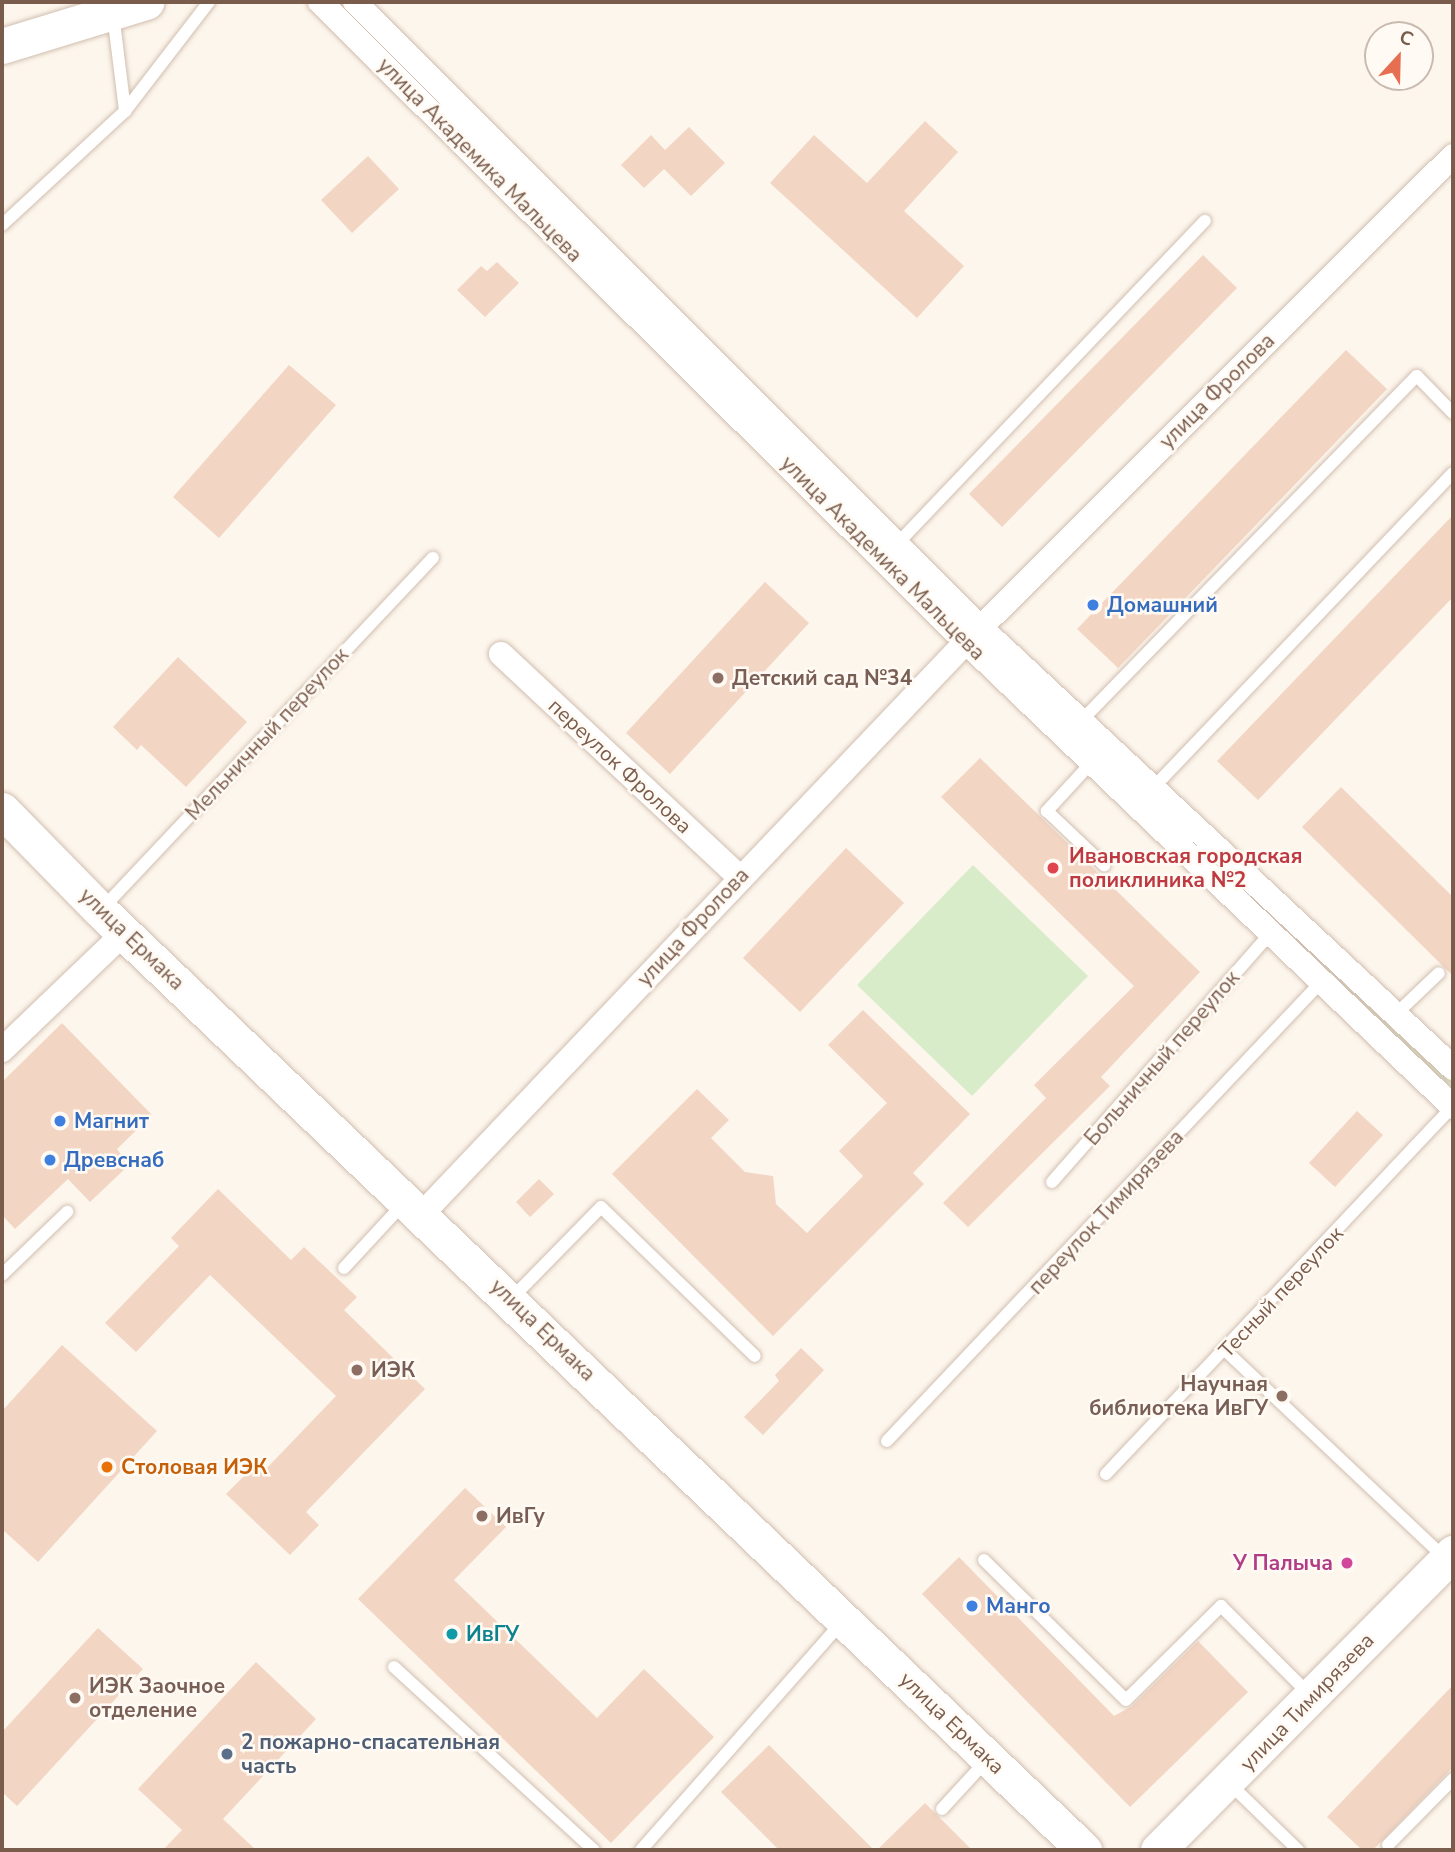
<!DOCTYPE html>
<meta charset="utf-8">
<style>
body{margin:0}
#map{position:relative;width:1455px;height:1852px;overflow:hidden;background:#fdf6ec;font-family:"Nunito Sans",sans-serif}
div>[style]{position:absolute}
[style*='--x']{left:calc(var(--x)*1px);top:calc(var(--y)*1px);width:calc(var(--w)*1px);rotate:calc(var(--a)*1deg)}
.green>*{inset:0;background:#d8ecc9}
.building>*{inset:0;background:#f3d5c3}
.roads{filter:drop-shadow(0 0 2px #d1beb0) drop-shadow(0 0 2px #d1beb0)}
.lane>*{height:12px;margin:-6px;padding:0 6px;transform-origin:6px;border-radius:6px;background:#fff}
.street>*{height:24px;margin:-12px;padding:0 12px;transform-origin:12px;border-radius:12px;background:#fff}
.secondary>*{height:35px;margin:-17.5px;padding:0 17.5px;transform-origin:17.5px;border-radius:17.5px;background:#fff}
.dots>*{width:19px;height:19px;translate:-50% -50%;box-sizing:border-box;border:4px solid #fffaf3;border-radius:50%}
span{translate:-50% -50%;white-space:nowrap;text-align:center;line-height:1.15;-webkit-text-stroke:5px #fffaf3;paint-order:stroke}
.street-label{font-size:21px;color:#7a5c4d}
.shop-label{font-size:21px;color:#366cbe;font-weight:700}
.left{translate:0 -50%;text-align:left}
.education-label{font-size:21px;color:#785e54;font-weight:700}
.right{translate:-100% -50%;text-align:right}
.health-label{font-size:21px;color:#be3a42;font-weight:700}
.food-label{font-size:21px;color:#c56008;font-weight:700}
.hotel-label{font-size:21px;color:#b23c85;font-weight:700}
.culture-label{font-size:21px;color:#0d838f;font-weight:700}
.service-label{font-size:21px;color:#4e5e75;font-weight:700}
.frame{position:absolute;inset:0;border:4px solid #7a5c4d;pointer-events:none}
.north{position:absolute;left:1364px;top:21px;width:70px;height:70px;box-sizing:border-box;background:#fffaf3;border:2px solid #cabbb1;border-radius:50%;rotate:22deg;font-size:19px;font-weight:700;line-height:28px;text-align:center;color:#7a5c4d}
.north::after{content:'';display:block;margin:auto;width:24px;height:32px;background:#e76f51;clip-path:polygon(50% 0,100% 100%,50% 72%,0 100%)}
</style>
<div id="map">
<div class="green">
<i style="clip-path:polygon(973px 865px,1088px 976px,972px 1096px,857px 985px)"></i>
<i style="clip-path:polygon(1287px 924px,1453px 1079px,1453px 1097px,1280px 932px)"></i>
</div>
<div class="building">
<i style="clip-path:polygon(925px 121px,958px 152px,904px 211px,964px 266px,917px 318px,770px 183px,814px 135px,867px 183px)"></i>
<i style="clip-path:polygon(689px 127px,725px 163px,691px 196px,664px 169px,644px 188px,621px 165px,651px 135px,665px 150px)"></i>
<i style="clip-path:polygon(368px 156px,399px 189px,352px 233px,321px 200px)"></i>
<i style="clip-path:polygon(1203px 255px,1237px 288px,1002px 527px,969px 494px)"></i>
<i style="clip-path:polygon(497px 262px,519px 283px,485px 317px,457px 290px,481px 266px,487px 271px)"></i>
<i style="clip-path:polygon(1346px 350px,1387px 389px,1118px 668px,1077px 629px)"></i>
<i style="clip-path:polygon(289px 365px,336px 405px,219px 538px,173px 497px)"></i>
<i style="clip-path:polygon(1453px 515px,1453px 597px,1258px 800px,1217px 761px)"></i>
<i style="clip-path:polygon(765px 582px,809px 623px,670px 774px,626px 733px)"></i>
<i style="clip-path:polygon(178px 657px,247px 722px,186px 787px,141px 745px,137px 750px,113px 727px)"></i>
<i style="clip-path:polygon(980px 758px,1200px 972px,1101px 1077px,1110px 1086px,968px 1227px,943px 1203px,1046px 1098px,1034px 1085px,1134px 986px,941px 797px)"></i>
<i style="clip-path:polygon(1341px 787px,1453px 897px,1453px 976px,1302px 827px)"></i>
<i style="clip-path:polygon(846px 848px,904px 903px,800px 1012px,743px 958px)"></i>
<i style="clip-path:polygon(863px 1010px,970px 1114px,913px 1173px,924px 1184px,773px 1336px,612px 1174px,697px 1089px,729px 1120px,711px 1138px,745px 1172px,773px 1176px,776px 1204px,807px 1233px,863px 1176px,839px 1151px,887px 1103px,828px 1045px)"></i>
<i style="clip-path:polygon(62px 1023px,152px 1115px,117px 1149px,129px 1165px,90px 1202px,68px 1179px,15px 1229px,2px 1215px,2px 1082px)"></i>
<i style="clip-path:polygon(1357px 1111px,1383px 1135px,1335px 1187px,1309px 1163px)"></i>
<i style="clip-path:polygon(539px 1179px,554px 1194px,530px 1217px,516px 1202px)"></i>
<i style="clip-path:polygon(218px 1189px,291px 1260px,304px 1247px,357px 1297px,344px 1310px,425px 1389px,306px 1512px,319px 1525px,290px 1555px,226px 1494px,256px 1464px,264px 1471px,336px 1396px,210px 1275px,136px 1352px,105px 1323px,179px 1246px,171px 1238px)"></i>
<i style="clip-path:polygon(62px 1345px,157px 1431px,38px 1562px,2px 1529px,2px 1411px)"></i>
<i style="clip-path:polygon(801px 1348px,824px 1370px,763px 1435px,744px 1417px,779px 1381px,775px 1375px)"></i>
<i style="clip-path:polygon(465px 1488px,506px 1527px,454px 1580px,597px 1718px,644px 1669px,714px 1737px,611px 1843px,358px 1599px)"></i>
<i style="clip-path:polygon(959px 1557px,1114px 1716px,1132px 1706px,1198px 1641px,1248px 1692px,1130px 1807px,922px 1594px)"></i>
<i style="clip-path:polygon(98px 1628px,143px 1669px,17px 1806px,2px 1792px,2px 1732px)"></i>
<i style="clip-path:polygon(256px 1662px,316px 1719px,223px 1819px,256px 1850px,163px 1850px,182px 1830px,138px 1789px)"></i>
<i style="clip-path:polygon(1453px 1685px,1453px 1767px,1373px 1850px,1362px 1850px,1327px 1817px)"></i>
<i style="clip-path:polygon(769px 1745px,874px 1850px,779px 1850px,721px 1792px)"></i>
<i style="clip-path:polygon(925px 1803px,972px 1850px,877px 1850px)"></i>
</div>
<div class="roads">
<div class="lane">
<i style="--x:113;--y:14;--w:98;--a:82.9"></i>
<i style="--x:2;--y:225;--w:168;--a:-42.8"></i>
<i style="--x:125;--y:111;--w:138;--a:-52.4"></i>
<i style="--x:898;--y:543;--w:445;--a:-46.4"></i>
<i style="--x:1082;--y:720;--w:480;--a:-45.8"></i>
<i style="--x:1417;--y:376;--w:52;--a:45.8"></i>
<i style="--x:1092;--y:762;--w:67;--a:132.6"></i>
<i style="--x:1047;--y:811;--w:79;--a:43.5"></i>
<i style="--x:1153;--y:788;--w:435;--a:-46.4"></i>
<i style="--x:101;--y:910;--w:484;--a:-46.7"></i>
<i style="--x:1396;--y:1014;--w:59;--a:-43.6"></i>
<i style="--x:1052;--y:1182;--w:332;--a:-48.7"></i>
<i style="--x:344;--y:1268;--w:87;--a:-47.3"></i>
<i style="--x:2;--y:1275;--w:91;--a:-44.1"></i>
<i style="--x:512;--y:1298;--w:127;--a:-45.6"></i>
<i style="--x:601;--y:1207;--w:214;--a:44.1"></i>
<i style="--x:1226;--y:1351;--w:300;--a:43.4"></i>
<i style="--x:887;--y:1441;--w:633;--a:-46.6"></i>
<i style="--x:1106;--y:1474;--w:506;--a:-46.68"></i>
<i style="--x:984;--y:1560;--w:199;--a:44.6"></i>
<i style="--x:1126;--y:1700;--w:134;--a:-44.7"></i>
<i style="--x:1221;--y:1606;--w:124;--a:45"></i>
<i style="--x:394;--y:1667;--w:271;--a:42.5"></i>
<i style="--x:1228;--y:1782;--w:98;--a:44.2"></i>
<i style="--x:942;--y:1809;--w:65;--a:-47.5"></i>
<i style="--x:1388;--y:1845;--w:93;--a:-45.4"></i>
<i style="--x:641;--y:1850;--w:304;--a:-48.6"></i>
</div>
<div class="street">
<i style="--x:320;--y:2;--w:909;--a:44.73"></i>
<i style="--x:966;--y:642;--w:673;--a:43.68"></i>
<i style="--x:355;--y:2;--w:884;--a:45"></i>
<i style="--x:980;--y:627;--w:647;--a:42.99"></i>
<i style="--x:501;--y:654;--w:328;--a:43.1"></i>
<i style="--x:2;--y:1050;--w:170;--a:-43.8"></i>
<i style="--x:422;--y:1214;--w:789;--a:-46.44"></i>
<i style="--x:966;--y:642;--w:688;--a:-44.94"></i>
</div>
<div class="secondary">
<i style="--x:2;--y:46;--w:151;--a:-17"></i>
<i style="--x:2;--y:810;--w:140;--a:45.6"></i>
<i style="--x:100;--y:910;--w:1361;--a:43.69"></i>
<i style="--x:1158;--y:1850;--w:419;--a:-45.2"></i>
</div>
</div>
<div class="dots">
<i style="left:1093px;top:605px;background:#3f7fe0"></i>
<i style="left:718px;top:678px;background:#8d6e63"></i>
<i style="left:1053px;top:868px;background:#e0444e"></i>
<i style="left:60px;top:1121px;background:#3f7fe0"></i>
<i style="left:50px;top:1160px;background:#3f7fe0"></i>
<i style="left:357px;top:1370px;background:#8d6e63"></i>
<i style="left:1282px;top:1396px;background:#8d6e63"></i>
<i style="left:107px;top:1467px;background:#e8710a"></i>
<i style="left:482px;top:1516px;background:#8d6e63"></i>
<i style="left:1347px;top:1563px;background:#d1479c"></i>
<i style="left:972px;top:1606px;background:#3f7fe0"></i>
<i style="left:452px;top:1634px;background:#0f9aa8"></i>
<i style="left:75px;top:1698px;background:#8d6e63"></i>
<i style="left:227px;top:1754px;background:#5c6f8a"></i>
</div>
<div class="street-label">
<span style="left:480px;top:160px;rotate:45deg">улица Академика Мальцева</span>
<span style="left:1217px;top:391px;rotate:-45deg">улица Фролова</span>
<span style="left:883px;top:558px;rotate:45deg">улица Академика Мальцева</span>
<span style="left:267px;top:734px;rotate:-47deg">Мельничный переулок</span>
<span style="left:620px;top:766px;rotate:43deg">переулок Фролова</span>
<span style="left:693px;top:927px;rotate:-47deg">улица Фролова</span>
<span style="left:132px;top:939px;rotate:44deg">улица Ермака</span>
<span style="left:1162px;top:1058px;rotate:-49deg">Больничный переулок</span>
<span style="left:1106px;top:1212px;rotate:-47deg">переулок Тимирязева</span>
<span style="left:1281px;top:1292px;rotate:-47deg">Тесный переулок</span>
<span style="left:543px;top:1330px;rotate:44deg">улица Ермака</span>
<span style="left:1307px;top:1702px;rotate:-46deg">улица Тимирязева</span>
<span style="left:952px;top:1723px;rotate:44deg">улица Ермака</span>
</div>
<div class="shop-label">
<span class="left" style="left:1107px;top:605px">Домашний</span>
<span class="left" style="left:74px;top:1121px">Магнит</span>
<span class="left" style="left:64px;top:1160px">Древснаб</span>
<span class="left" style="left:986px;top:1606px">Манго</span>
</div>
<div class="education-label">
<span class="left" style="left:732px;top:678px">Детский сад №34</span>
<span class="left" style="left:371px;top:1370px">ИЭК</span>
<span class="right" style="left:1268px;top:1396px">Научная<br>библиотека ИвГУ</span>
<span class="left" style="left:496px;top:1516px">ИвГу</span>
<span class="left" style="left:89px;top:1698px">ИЭК Заочное<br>отделение</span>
</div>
<div class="health-label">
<span class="left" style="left:1069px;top:868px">Ивановская городская<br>поликлиника №2</span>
</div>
<div class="food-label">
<span class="left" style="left:121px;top:1467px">Столовая ИЭК</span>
</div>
<div class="hotel-label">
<span class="right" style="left:1333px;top:1563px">У Палыча</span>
</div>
<div class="culture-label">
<span class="left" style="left:466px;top:1634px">ИвГУ</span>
</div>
<div class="service-label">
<span class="left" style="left:241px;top:1754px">2 пожарно-спасательная<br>часть</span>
</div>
<div class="frame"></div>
<div class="north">С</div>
</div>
